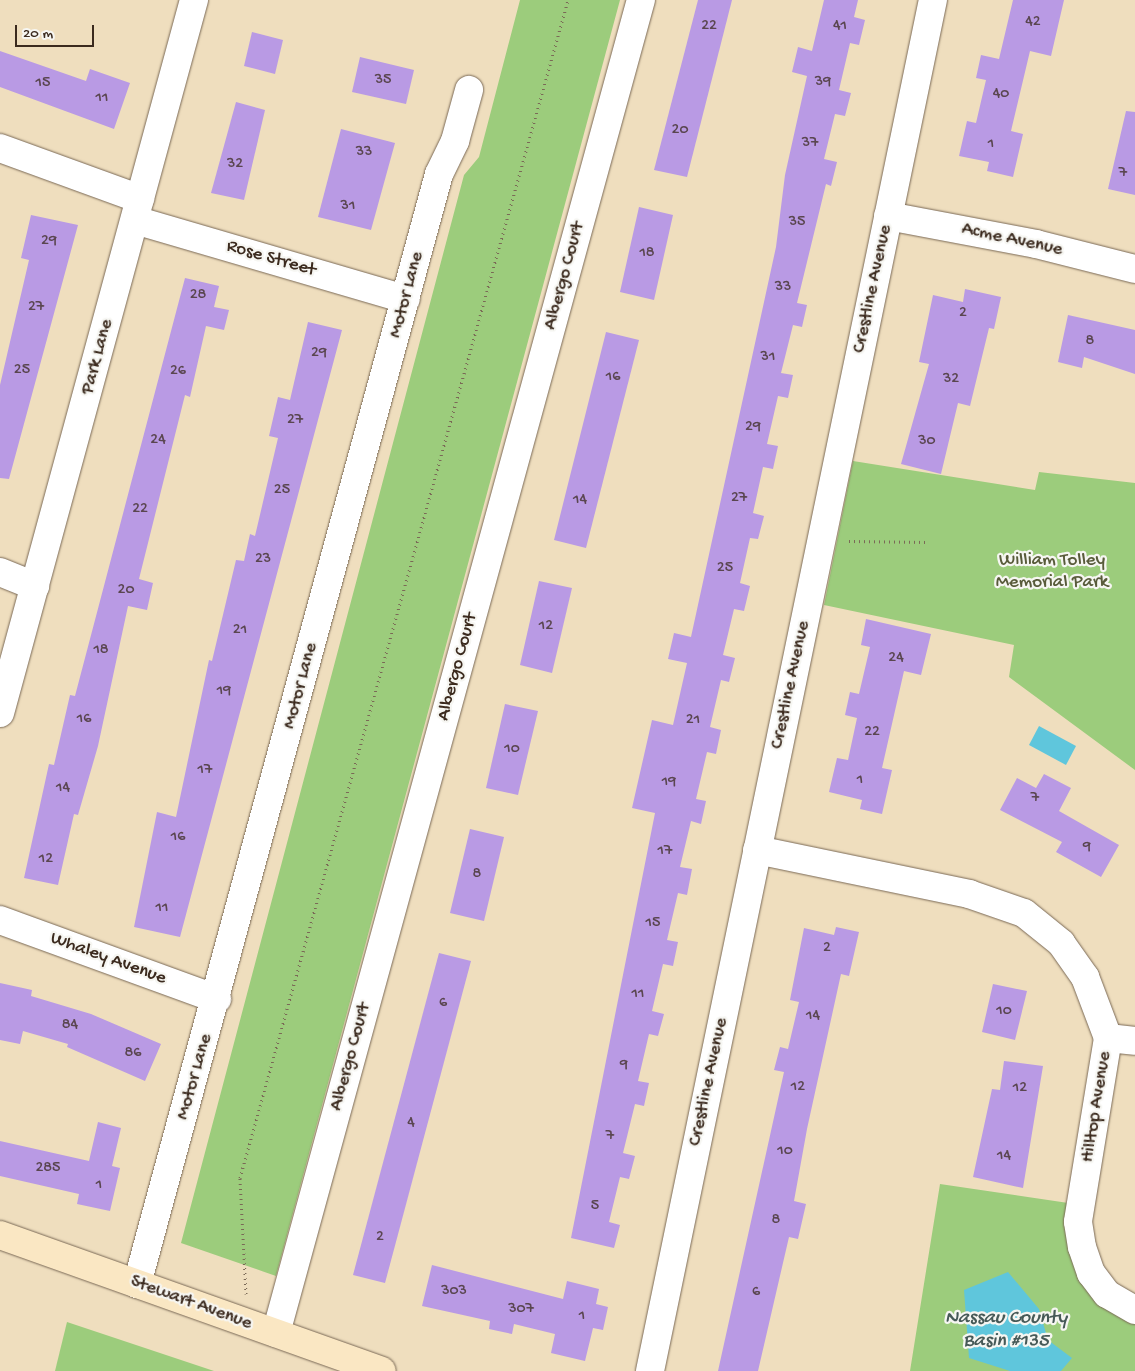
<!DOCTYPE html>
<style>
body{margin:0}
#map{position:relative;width:1135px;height:1371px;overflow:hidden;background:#efdebe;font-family:"Gochi Hand",sans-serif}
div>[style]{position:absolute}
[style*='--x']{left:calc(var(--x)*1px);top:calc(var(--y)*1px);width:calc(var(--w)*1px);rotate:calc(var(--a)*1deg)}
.green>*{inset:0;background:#9ccc7c}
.water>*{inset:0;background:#5fc6dc}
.building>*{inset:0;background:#b99ae4}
.path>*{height:3px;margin-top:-1.5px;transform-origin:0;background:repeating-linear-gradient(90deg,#7a6956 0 1px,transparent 0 5px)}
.roads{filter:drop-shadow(0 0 1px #7a6956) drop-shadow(0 0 1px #7a6956)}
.street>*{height:28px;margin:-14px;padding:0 14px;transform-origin:14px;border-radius:14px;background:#fff}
.secondary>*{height:28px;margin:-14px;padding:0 14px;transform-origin:14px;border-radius:14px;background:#fae7c3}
span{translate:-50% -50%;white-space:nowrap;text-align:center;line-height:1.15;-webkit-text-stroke:4.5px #f6f6f2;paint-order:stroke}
.number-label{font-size:16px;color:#5a4650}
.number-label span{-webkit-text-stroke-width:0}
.street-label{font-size:19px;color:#3b2a1e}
.park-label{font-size:19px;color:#585b3a}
.water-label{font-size:20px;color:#465957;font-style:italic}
.scale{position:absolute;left:15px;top:25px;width:79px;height:22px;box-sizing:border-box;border:2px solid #3b2a1e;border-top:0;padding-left:6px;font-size:15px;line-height:18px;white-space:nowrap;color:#3b2a1e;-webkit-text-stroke:4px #f6f6f2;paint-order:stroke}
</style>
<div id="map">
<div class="green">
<i style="clip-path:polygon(520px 0,620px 0,276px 1276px,181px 1243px,464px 175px,479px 157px)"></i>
<i style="clip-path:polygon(853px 461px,1035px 490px,1039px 472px,1135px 483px,1135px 770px,1009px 677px,1014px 645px,824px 605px)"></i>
<i style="clip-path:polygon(940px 1184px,1075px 1204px,1069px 1244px,1135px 1321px,1135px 1371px,910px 1371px)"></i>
<i style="clip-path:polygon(67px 1322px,214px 1371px,55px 1371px)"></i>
</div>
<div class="water">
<i style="clip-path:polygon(1039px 726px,1076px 746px,1066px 765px,1029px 745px)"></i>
<i style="clip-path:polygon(1008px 1272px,1039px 1309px,1048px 1340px,1072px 1358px,1061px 1371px,1010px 1371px,969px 1358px,964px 1290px)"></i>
</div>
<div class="building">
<i style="clip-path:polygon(698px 0,732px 0,687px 177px,654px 170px)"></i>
<i style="clip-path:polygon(824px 0,858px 0,854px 17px,865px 20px,859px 45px,850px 43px,839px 90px,851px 93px,845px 116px,835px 114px,824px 159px,837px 162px,831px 186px,826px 184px,797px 303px,807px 305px,802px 327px,793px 325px,781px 373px,793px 375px,788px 398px,778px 396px,767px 444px,778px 446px,773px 469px,763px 467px,753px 513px,764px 516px,758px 539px,750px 538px,740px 583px,750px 586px,744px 611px,734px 609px,723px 655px,735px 658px,729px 682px,721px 680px,710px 727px,721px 730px,716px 754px,707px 752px,696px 799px,706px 801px,701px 824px,691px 821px,680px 867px,692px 869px,687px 895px,678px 893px,667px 940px,678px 942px,673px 966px,663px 964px,652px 1011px,664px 1014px,658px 1036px,649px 1034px,638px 1081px,649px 1083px,644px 1106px,635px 1104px,623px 1153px,635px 1156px,629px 1179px,620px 1177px,609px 1222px,620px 1225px,614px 1248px,571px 1238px,655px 813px,632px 808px,652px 720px,673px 725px,687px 663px,668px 659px,674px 633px,691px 637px,776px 247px,785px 175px,807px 76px,792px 72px,798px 47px,812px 51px)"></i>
<i style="clip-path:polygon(1013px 0,1064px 0,1051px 56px,1030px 51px,1011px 131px,1023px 134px,1013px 177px,987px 171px,989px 162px,959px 156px,967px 121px,976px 123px,986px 80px,976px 78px,981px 55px,999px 59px)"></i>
<i style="clip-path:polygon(252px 32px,283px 40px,275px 74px,244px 66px)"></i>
<i style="clip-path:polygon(0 51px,86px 81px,90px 69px,130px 83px,114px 129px,0 87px)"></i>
<i style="clip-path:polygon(360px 57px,414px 70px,406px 104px,352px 92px)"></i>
<i style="clip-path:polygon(236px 102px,265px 110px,244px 200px,211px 193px)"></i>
<i style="clip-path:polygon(1126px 111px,1135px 112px,1135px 195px,1108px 189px)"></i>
<i style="clip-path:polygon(341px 129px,395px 143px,371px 230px,318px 217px)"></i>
<i style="clip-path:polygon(639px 207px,673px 215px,654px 300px,620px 292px)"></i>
<i style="clip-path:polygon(31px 215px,78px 225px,9px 479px,0 478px,0 385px,29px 260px,21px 258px)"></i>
<i style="clip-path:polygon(185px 278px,219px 286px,214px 307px,229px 310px,224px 330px,206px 326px,190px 397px,185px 395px,139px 579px,153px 583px,147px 610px,128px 606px,98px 746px,78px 815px,74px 814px,58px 885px,24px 878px,49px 764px,54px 765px,70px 695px,75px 696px)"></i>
<i style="clip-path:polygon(965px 289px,1001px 297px,994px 329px,989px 328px,970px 406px,958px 403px,941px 474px,901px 464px,929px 364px,919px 362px,933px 295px,963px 302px)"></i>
<i style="clip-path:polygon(1068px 315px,1135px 330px,1135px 374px,1084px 357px,1082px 368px,1058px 362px)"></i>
<i style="clip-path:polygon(308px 322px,342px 330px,180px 937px,134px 927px,157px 812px,176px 817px,209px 660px,212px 661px,236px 560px,244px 561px,250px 534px,255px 536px,278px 438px,269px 436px,278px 397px,290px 400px)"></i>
<i style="clip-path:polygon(606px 332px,639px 340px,586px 548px,554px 540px)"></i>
<i style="clip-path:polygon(539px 581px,572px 588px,552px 673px,520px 665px)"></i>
<i style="clip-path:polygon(866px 619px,931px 634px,921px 675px,904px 671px,882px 768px,892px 770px,882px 814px,860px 809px,862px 800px,829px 792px,837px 758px,848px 760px,857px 718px,845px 715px,850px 692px,859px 694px,870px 647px,861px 645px)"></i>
<i style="clip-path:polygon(505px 704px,538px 711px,518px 795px,486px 788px)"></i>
<i style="clip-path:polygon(1044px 774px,1071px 788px,1059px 811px,1119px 845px,1101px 877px,1056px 852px,1062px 842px,1000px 810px,1017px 778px,1036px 788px)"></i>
<i style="clip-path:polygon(470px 829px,504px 837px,484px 921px,450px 913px)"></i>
<i style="clip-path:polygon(836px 927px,859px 932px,849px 976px,841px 974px,807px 1129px,794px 1201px,806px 1204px,798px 1239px,789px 1237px,758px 1371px,718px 1371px,784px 1072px,774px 1070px,780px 1047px,788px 1049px,799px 1002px,790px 1000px,804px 928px,834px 935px)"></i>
<i style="clip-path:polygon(439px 953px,471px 961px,385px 1283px,353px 1275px)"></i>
<i style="clip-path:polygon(0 983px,32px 990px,31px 996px,91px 1014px,161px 1044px,145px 1081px,67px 1047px,68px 1044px,23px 1031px,20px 1044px,0 1040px)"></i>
<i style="clip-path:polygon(993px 984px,1027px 991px,1015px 1040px,982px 1032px)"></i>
<i style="clip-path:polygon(1004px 1061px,1043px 1066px,1023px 1188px,973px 1177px,992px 1089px,1000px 1090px)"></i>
<i style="clip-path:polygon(98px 1122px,121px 1128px,112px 1166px,120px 1168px,110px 1211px,77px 1204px,79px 1194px,0 1176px,0 1141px,89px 1161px)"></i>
<i style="clip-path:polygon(432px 1265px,563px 1299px,567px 1281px,599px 1289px,596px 1304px,608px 1307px,603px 1330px,593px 1328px,585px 1361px,551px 1353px,555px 1334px,514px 1324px,512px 1334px,489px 1329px,490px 1321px,422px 1306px)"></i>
</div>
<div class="path">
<i style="--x:849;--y:541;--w:79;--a:0.7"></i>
<i style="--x:246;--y:1294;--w:116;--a:-93"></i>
<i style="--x:240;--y:1178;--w:1223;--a:-74.44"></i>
</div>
<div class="roads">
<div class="street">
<i style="--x:0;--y:148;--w:149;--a:20"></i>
<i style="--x:888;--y:216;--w:151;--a:10.7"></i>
<i style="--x:1036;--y:244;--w:102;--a:14.2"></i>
<i style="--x:135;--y:220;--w:282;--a:16.3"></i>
<i style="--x:0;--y:572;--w:38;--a:22"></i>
<i style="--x:0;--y:713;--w:739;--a:-74.78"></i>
<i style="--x:757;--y:850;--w:217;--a:11.7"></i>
<i style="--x:969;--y:894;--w:58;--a:19.1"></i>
<i style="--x:1024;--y:913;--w:48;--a:39"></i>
<i style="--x:1061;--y:943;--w:42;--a:54.8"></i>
<i style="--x:1085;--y:977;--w:65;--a:69.3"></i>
<i style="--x:1108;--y:1038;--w:186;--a:99.3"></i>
<i style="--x:1078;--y:1222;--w:25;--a:81"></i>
<i style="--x:1082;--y:1247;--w:28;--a:71"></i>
<i style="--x:1091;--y:1273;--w:26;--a:53"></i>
<i style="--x:1107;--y:1294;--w:32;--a:30"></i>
<i style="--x:0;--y:920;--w:231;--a:20"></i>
<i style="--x:1108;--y:1038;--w:27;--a:6"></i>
<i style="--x:137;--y:1284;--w:1150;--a:-74.78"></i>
<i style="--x:439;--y:174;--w:37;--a:-64"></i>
<i style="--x:455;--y:141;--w:53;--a:-74.6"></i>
<i style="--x:276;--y:1333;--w:1382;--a:-74.69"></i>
<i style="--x:650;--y:1371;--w:1400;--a:-78.34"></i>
</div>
<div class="secondary">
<i style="--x:0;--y:1235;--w:405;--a:19.6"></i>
</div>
</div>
<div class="number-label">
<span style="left:1033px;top:23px">42</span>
<span style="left:709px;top:27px">22</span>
<span style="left:840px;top:27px">41</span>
<span style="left:383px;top:81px">35</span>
<span style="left:823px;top:83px">39</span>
<span style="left:43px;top:84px">15</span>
<span style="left:1001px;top:95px">40</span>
<span style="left:102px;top:99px">11</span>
<span style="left:680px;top:131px">20</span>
<span style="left:810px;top:144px">37</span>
<span style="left:991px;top:145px">1</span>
<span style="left:364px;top:153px">33</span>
<span style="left:235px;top:165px">32</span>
<span style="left:1123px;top:174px">7</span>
<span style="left:348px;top:207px">31</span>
<span style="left:797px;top:223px">35</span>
<span style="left:49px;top:242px">29</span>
<span style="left:647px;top:254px">18</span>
<span style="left:783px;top:288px">33</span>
<span style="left:198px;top:296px">28</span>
<span style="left:36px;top:308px">27</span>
<span style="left:963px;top:314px">2</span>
<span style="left:1090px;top:342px">8</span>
<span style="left:319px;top:354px">29</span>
<span style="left:768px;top:358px">31</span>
<span style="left:22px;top:371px">25</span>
<span style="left:178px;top:372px">26</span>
<span style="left:613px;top:378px">16</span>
<span style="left:951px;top:380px">32</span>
<span style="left:295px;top:421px">27</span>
<span style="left:753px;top:428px">29</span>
<span style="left:158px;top:441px">24</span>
<span style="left:927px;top:442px">30</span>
<span style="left:282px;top:491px">25</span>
<span style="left:739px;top:499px">27</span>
<span style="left:580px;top:501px">14</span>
<span style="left:140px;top:510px">22</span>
<span style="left:263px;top:560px">23</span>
<span style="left:725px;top:569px">25</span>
<span style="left:126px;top:591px">20</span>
<span style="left:546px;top:627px">12</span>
<span style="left:240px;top:631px">21</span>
<span style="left:101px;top:651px">18</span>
<span style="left:896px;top:659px">24</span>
<span style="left:224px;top:692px">19</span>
<span style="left:84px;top:720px">16</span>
<span style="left:693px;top:721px">21</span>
<span style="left:872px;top:733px">22</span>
<span style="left:512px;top:750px">10</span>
<span style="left:205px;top:771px">17</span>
<span style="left:860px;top:781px">1</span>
<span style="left:669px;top:783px">19</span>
<span style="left:63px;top:789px">14</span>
<span style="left:1035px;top:799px">7</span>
<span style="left:178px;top:838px">16</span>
<span style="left:1087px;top:848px">9</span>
<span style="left:665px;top:852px">17</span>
<span style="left:46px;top:860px">12</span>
<span style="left:477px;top:875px">8</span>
<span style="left:162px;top:909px">11</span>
<span style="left:653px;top:924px">15</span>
<span style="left:827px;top:949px">2</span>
<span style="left:638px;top:995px">11</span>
<span style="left:443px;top:1004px">6</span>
<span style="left:1004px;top:1012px">10</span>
<span style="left:813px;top:1017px">14</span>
<span style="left:70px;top:1026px">84</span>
<span style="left:133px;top:1054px">86</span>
<span style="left:624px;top:1066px">9</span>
<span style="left:798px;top:1088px">12</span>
<span style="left:1020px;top:1089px">12</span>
<span style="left:411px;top:1124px">4</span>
<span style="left:610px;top:1137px">7</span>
<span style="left:785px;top:1152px">10</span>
<span style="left:1004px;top:1157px">14</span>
<span style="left:48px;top:1169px">285</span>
<span style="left:99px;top:1186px">1</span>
<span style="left:595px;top:1207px">5</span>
<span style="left:776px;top:1221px">8</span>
<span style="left:380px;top:1238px">2</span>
<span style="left:454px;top:1292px">303</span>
<span style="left:756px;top:1293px">6</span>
<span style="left:521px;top:1310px">307</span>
<span style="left:582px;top:1317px">1</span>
</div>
<div class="street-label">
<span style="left:1012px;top:240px;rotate:12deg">Acme Avenue</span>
<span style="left:271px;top:259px;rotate:16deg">Rose Street</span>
<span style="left:565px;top:276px;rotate:-75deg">Albergo Court</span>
<span style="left:873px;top:289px;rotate:-78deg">Crestline Avenue</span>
<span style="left:407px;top:295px;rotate:-75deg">Motor Lane</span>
<span style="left:98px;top:357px;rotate:-75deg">Park Lane</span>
<span style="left:458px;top:667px;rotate:-75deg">Albergo Court</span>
<span style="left:791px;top:685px;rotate:-78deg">Crestline Avenue</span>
<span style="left:301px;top:686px;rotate:-75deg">Motor Lane</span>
<span style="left:108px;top:959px;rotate:20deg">Whaley Avenue</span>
<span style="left:351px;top:1057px;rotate:-75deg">Albergo Court</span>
<span style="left:195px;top:1077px;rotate:-74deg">Motor Lane</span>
<span style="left:709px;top:1082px;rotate:-78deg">Crestline Avenue</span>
<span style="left:1097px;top:1107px;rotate:-81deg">Hilltop Avenue</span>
<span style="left:191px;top:1303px;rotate:20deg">Stewart Avenue</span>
</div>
<div class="park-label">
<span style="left:1052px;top:572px">William Tolley<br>Memorial Park</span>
</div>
<div class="water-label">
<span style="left:1006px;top:1330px">Nassau County<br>Basin #135</span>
</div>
<div class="scale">20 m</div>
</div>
